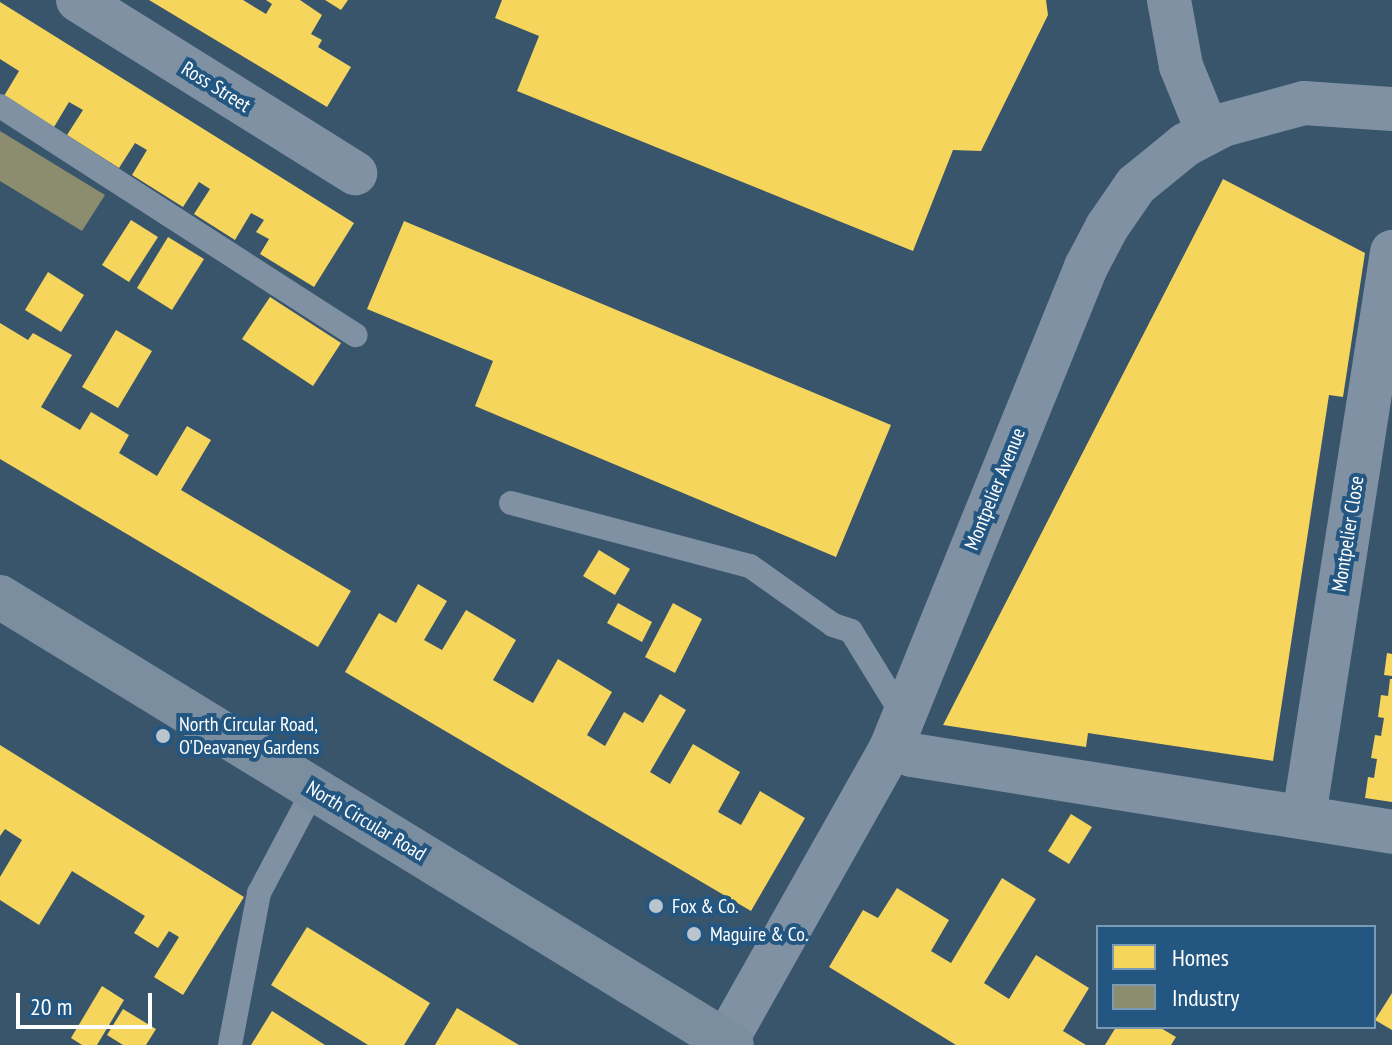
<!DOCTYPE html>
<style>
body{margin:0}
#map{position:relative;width:1392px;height:1045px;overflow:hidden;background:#39556c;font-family:"PT Sans Narrow",sans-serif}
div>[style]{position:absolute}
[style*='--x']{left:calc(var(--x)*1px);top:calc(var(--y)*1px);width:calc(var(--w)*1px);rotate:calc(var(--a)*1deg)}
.homes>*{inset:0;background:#f6d55c}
.industry>*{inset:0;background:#8c8c6e}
.service>*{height:24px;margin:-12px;padding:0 12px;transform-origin:12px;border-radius:12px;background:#7f91a2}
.minor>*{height:44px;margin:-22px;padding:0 22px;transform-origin:22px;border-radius:22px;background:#7f91a2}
.secondary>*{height:44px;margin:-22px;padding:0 22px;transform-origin:22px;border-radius:22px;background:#7a8e9f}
.dots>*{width:22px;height:22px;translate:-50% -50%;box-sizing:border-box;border:4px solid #235782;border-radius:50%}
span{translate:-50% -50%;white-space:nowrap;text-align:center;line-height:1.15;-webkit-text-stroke:8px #235782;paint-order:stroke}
.street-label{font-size:20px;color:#fff}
.poi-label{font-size:20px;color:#fff}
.left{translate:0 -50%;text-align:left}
.legend{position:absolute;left:1096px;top:925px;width:280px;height:104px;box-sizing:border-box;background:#235782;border:2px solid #7b9ab4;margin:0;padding:10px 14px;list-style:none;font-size:24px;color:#fff}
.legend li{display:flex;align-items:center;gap:16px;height:40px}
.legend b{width:40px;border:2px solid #7b9ab4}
.scale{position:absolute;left:16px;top:993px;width:136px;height:36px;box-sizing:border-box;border:4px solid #fff;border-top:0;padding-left:10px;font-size:24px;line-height:28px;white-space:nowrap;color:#fff;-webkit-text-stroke:6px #235782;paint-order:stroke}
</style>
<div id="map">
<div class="homes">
<i style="clip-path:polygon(149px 0,243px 0,266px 14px,272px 4px,266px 0,300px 0,322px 15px,311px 34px,322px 40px,318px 47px,351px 67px,327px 107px)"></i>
<i style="clip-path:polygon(325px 0,348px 0,341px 10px)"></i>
<i style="clip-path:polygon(502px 0,1046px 0,1048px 15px,981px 151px,953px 150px,913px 251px,517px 91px,539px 36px,495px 18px)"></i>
<i style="clip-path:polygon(0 2px,354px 223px,314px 287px,260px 254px,269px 239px,256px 232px,264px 220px,251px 213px,235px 240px,194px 214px,210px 189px,199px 182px,183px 207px,132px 175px,147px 150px,135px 143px,119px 168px,67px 135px,83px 110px,69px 102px,54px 127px,4px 96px,19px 71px,0 59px)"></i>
<i style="clip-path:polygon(1223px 179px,1365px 253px,1343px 397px,1329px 395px,1273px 761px,1088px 733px,1086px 747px,943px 725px)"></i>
<i style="clip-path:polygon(131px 220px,158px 237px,129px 282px,102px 265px)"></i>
<i style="clip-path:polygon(404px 221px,891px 425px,836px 557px,475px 406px,493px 361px,367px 309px)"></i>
<i style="clip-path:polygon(168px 237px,204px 259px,172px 310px,137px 288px)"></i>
<i style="clip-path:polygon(48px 272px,84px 295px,61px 332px,25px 310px)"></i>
<i style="clip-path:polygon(270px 297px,341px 343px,313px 386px,242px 339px)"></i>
<i style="clip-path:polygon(0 323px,28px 340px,33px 333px,72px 355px,41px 407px,80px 430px,91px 412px,129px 435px,119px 453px,157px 476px,187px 426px,211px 440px,181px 490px,351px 591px,318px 647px,0 459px)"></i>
<i style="clip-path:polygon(116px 330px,152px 351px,118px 408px,82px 387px)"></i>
<i style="clip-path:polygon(599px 550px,630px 569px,615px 595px,583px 576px)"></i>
<i style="clip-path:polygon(418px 584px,447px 601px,424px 640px,442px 650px,466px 610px,493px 626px,516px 640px,493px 680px,533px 703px,558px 659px,586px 676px,612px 692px,587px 735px,605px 746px,624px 712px,643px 723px,660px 694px,686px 710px,650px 772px,670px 784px,693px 744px,740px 772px,718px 812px,741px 825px,760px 791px,805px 818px,751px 911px,345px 672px,379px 613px,396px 623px)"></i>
<i style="clip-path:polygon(618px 603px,652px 622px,642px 642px,607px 623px)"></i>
<i style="clip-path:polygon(673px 603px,702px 619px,675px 673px,645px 657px)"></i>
<i style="clip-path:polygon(1387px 653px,1392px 654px,1392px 676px,1384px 675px)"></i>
<i style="clip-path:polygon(1390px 679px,1392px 679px,1392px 802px,1365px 798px,1368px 777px,1374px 778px,1377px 759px,1371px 758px,1375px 735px,1381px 736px,1384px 718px,1378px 717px,1381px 695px,1388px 696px)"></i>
<i style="clip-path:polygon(0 745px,244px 897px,183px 995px,154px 977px,179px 937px,169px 931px,158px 948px,134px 933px,145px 916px,72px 871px,39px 925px,0 900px,0 877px,22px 840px,5px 829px,0 836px)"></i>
<i style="clip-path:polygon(1071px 814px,1092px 827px,1069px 864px,1048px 851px)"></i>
<i style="clip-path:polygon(1002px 878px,1036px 899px,984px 983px,1009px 999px,1036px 955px,1089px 988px,1063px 1031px,1086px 1045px,956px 1045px,829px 967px,863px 910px,878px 918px,897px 888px,949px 920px,931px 951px,951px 963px)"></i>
<i style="clip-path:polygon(307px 927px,430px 1003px,404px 1045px,368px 1045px,271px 985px)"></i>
<i style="clip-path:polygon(102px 986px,124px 1000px,97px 1045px,82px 1045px,71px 1038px)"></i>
<i style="clip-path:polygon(1392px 993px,1392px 1030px,1375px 1020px)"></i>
<i style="clip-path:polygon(457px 1008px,519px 1045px,435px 1045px)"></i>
<i style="clip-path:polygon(123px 1009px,156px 1029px,146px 1045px,123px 1045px,107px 1035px)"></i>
<i style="clip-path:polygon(272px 1011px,325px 1045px,251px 1045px)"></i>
<i style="clip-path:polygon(1116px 1027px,1159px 1027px,1176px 1037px,1171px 1045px,1105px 1045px)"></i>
</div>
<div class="industry">
<i style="clip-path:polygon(0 131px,105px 195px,82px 231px,0 181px)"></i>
</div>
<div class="service">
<i style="--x:0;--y:106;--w:423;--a:32.8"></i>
<i style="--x:511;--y:503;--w:247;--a:14.8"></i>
<i style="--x:750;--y:566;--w:102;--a:35.4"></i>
<i style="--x:833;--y:625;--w:19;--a:18"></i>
<i style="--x:851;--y:631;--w:101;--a:58.4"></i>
<i style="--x:230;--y:1045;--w:155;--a:-79.2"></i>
<i style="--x:259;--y:893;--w:118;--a:-62.1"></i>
</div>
<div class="minor">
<i style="--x:78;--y:0;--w:327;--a:32"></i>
<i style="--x:1169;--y:0;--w:67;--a:79.7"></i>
<i style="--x:1181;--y:66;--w:71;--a:67.8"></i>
<i style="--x:891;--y:748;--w:22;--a:18"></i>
<i style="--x:912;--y:755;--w:486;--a:9.1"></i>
<i style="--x:1304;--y:816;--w:571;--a:-81.13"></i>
<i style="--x:726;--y:1041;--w:336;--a:-60.6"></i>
<i style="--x:891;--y:748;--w:519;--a:-67.93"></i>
<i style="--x:1086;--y:267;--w:45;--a:-62.3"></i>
<i style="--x:1107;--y:227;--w:51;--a:-55.4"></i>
<i style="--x:1136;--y:185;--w:63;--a:-39.2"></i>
<i style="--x:1185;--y:145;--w:43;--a:-27.8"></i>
<i style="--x:1223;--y:125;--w:84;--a:-15.2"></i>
<i style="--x:1304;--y:103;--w:88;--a:3.9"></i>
</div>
<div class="secondary">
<i style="--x:0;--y:597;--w:858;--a:31.47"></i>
</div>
<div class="dots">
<i style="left:163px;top:736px;background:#bac4cc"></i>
<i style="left:656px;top:906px;background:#bac4cc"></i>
<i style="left:694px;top:934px;background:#bac4cc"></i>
</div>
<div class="street-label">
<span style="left:216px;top:87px;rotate:32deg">Ross Street</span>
<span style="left:995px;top:489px;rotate:-68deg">Montpelier Avenue</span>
<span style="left:1348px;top:534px;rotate:-81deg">Montpelier Close</span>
<span style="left:366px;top:821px;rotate:31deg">North Circular Road</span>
</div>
<div class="poi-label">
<span class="left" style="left:179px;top:736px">North Circular Road,<br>O'Deavaney Gardens</span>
<span class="left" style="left:672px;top:906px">Fox &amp; Co.</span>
<span class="left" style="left:710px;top:934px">Maguire &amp; Co.</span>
</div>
<ul class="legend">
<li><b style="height:22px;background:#f6d55c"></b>Homes</li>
<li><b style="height:22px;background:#8c8c6e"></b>Industry</li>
</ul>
<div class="scale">20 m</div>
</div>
